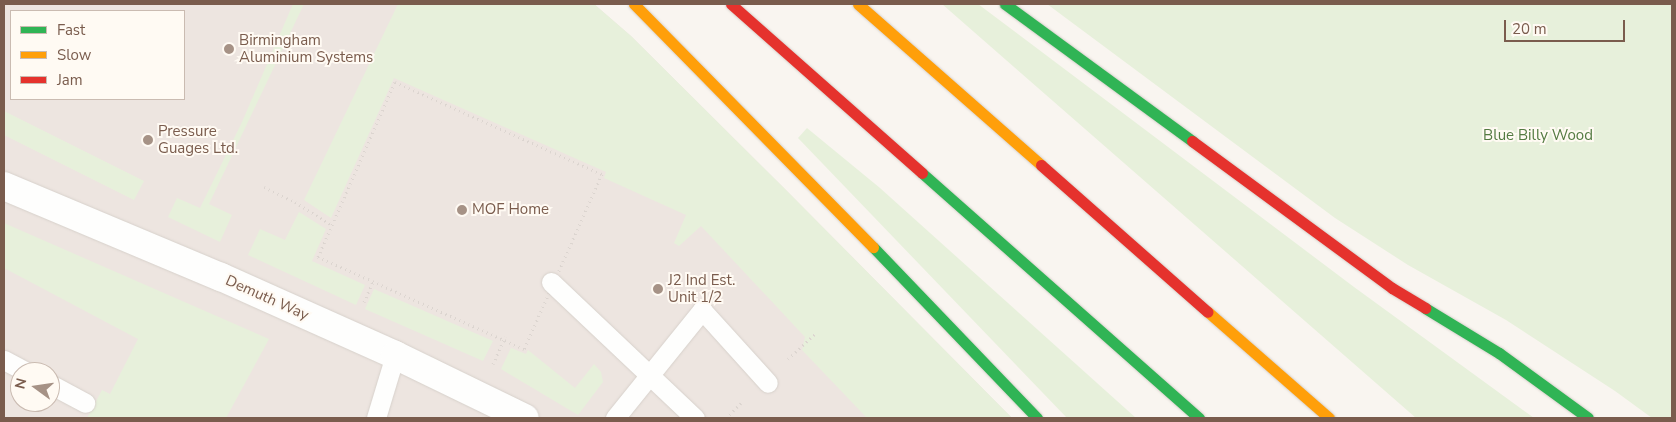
<!DOCTYPE html>
<style>
body{margin:0}
#map{position:relative;width:1676px;height:422px;overflow:hidden;background:#f9f5f0;font-family:"Nunito Sans",sans-serif}
div>[style]{position:absolute}
[style*='--x']{left:calc(var(--x)*1px);top:calc(var(--y)*1px);width:calc(var(--w)*1px);rotate:calc(var(--a)*1deg)}
.industrial>*{inset:0;background:#ede5e0}
.green>*{inset:0;background:#e7f0db}
.path>*{height:3px;margin-top:-1.5px;transform-origin:0;background:repeating-linear-gradient(90deg,#dcd5d0 0 1px,transparent 0 5px)}
.roads{filter:drop-shadow(0 0 1px #d7d1cb) drop-shadow(0 0 1px #d7d1cb)}
.lane>*{height:19px;margin:-9.5px;padding:0 9.5px;transform-origin:9.5px;border-radius:9.5px;background:#fefefd}
.street>*{height:28px;margin:-14px;padding:0 14px;transform-origin:14px;border-radius:14px;background:#fefefd}
.fast>*{height:11px;margin:-5.5px;padding:0 5.5px;transform-origin:5.5px;border-radius:5.5px;background:#30b455}
.slow>*{height:11px;margin:-5.5px;padding:0 5.5px;transform-origin:5.5px;border-radius:5.5px;background:#ff9f0a}
.jam>*{height:11px;margin:-5.5px;padding:0 5.5px;transform-origin:5.5px;border-radius:5.5px;background:#e5322d}
.dots>*{width:14px;height:14px;translate:-50% -50%;box-sizing:border-box;border:2px solid #fffaf3;border-radius:50%}
span{translate:-50% -50%;white-space:nowrap;text-align:center;line-height:1.15;-webkit-text-stroke:4px #fffaf3;paint-order:stroke}
.poi-label{font-size:15px;color:#7a5c4d}
.left{translate:0 -50%;text-align:left}
.park-label{font-size:15px;color:#537a41}
.street-label{font-size:15px;color:#7a5c4d}
.frame{position:absolute;inset:0;border:5px solid #7a5c4d;pointer-events:none}
.legend{position:absolute;left:10px;top:10px;width:175px;height:90px;box-sizing:border-box;background:#fffaf3;border:1px solid #cabbb1;margin:0;padding:6px 9px;list-style:none;font-size:15px;color:#7a5c4d}
.legend li{display:flex;align-items:center;gap:10px;height:25px}
.legend b{width:25px;border:1px solid #cabbb1}
.north{position:absolute;left:10px;top:362px;width:50px;height:50px;box-sizing:border-box;background:#fffaf3;border:1px solid #cabbb1;border-radius:50%;rotate:284deg;font-size:14px;font-weight:700;line-height:20px;text-align:center;color:#7a5c4d}
.north::after{content:'';display:block;margin:auto;width:18px;height:22px;background:#a69286;clip-path:polygon(50% 0,100% 100%,50% 72%,0 100%)}
.scale{position:absolute;left:1504px;top:20px;width:121px;height:22px;box-sizing:border-box;border:2px solid #7a5c4d;border-top:0;padding-left:6px;font-size:15px;line-height:18px;white-space:nowrap;color:#7a5c4d;-webkit-text-stroke:4px #fffaf3;paint-order:stroke}
</style>
<div id="map">
<div class="industrial">
<i style="clip-path:polygon(evenodd,4px 4px,594px 4px,631px 36px,783px 187px,1012px 418px,4px 418px,4px 4px,11px 11px,184px 11px,184px 99px,11px 99px,11px 11px,4px 4px,20px 372px,50px 372px,50px 402px,20px 402px,20px 372px)"></i>
</div>
<div class="green">
<i style="clip-path:polygon(293px 4px,304px 4px,209px 204px,232px 215px,220px 242px,168px 217px,177px 198px,200px 208px,242px 122px)"></i>
<i style="clip-path:polygon(398px 4px,594px 4px,631px 36px,783px 187px,1012px 418px,867px 418px,802px 350px,805px 337px,701px 226px,679px 246px,674px 243px,686px 215px,604px 178px,606px 172px,394px 78px,331px 218px,304px 200px)"></i>
<i style="clip-path:polygon(942px 4px,978px 4px,1354px 287px,1534px 418px,1416px 418px)"></i>
<i style="clip-path:polygon(1047px 4px,1672px 4px,1672px 418px,1652px 418px,1615px 391px,1506px 320px,1408px 265px,1335px 218px)"></i>
<i style="clip-path:polygon(4px 111px,144px 181px,134px 200px,4px 135px)"></i>
<i style="clip-path:polygon(807px 128px,880px 188px,1136px 418px,1067px 418px,798px 138px)"></i>
<i style="clip-path:polygon(299px 212px,326px 229px,312px 261px,365px 285px,356px 305px,248px 255px,260px 229px,285px 240px)"></i>
<i style="clip-path:polygon(4px 223px,269px 339px,226px 418px,87px 418px,102px 390px,110px 394px,138px 339px,4px 268px)"></i>
<i style="clip-path:polygon(374px 289px,493px 341px,483px 361px,365px 309px)"></i>
<i style="clip-path:polygon(511px 348px,526px 354px,528px 350px,575px 388px,594px 364px,601px 372px,603px 382px,578px 415px,501px 369px)"></i>
</div>
<div class="path">
<i style="--x:395;--y:82;--w:227;--a:24"></i>
<i style="--x:602;--y:174;--w:192;--a:114"></i>
<i style="--x:524;--y:349;--w:226;--a:-155.9"></i>
<i style="--x:318;--y:257;--w:191;--a:-66.3"></i>
<i style="--x:264;--y:187;--w:34;--a:26"></i>
<i style="--x:295;--y:202;--w:44;--a:31.9"></i>
<i style="--x:364;--y:302;--w:22;--a:-66"></i>
<i style="--x:788;--y:359;--w:37;--a:-43"></i>
<i style="--x:493;--y:364;--w:30;--a:-66"></i>
<i style="--x:726;--y:418;--w:24;--a:-45"></i>
</div>
<div class="roads">
<div class="lane">
<i style="--x:551;--y:282;--w:198;--a:43.4"></i>
<i style="--x:4;--y:360;--w:26;--a:28"></i>
<i style="--x:50;--y:384;--w:40;--a:28"></i>
<i style="--x:376;--y:418;--w:66;--a:-73.2"></i>
<i style="--x:615;--y:418;--w:139;--a:-51.1"></i>
<i style="--x:702;--y:310;--w:98;--a:47.9"></i>
</div>
<div class="street">
<i style="--x:4;--y:186;--w:235;--a:22.8"></i>
<i style="--x:221;--y:277;--w:191;--a:24.1"></i>
<i style="--x:395;--y:355;--w:144;--a:25.9"></i>
</div>
<div class="fast">
<i style="--x:1005;--y:4;--w:232;--a:36.2"></i>
<i style="--x:922;--y:173;--w:370;--a:41.5"></i>
<i style="--x:873;--y:247;--w:237;--a:46.2"></i>
<i style="--x:1425;--y:308;--w:87;--a:31.3"></i>
<i style="--x:1499;--y:353;--w:110;--a:36.1"></i>
</div>
<div class="slow">
<i style="--x:634;--y:4;--w:341;--a:45.5"></i>
<i style="--x:858;--y:4;--w:244;--a:41.3"></i>
<i style="--x:1208;--y:312;--w:161;--a:41.2"></i>
</div>
<div class="jam">
<i style="--x:731;--y:4;--w:255;--a:41.5"></i>
<i style="--x:1192;--y:141;--w:248;--a:36.3"></i>
<i style="--x:1392;--y:288;--w:39;--a:31"></i>
<i style="--x:1041;--y:165;--w:222;--a:41.4"></i>
</div>
</div>
<div class="dots">
<i style="left:229px;top:49px;background:#a69286"></i>
<i style="left:148px;top:140px;background:#a69286"></i>
<i style="left:462px;top:210px;background:#a69286"></i>
<i style="left:658px;top:289px;background:#a69286"></i>
</div>
<div class="poi-label">
<span class="left" style="left:239px;top:49px">Birmingham<br>Aluminium Systems</span>
<span class="left" style="left:158px;top:140px">Pressure<br>Guages Ltd.</span>
<span class="left" style="left:472px;top:210px">MOF Home</span>
<span class="left" style="left:668px;top:289px">J2 Ind Est.<br>Unit 1/2</span>
</div>
<div class="park-label">
<span style="left:1538px;top:136px">Blue Billy Wood</span>
</div>
<div class="street-label">
<span style="left:267px;top:298px;rotate:24deg">Demuth Way</span>
</div>
<div class="frame"></div>
<ul class="legend">
<li><b style="height:6px;background:#30b455"></b>Fast</li>
<li><b style="height:6px;background:#ff9f0a"></b>Slow</li>
<li><b style="height:6px;background:#e5322d"></b>Jam</li>
</ul>
<div class="north">N</div>
<div class="scale">20 m</div>
</div>
